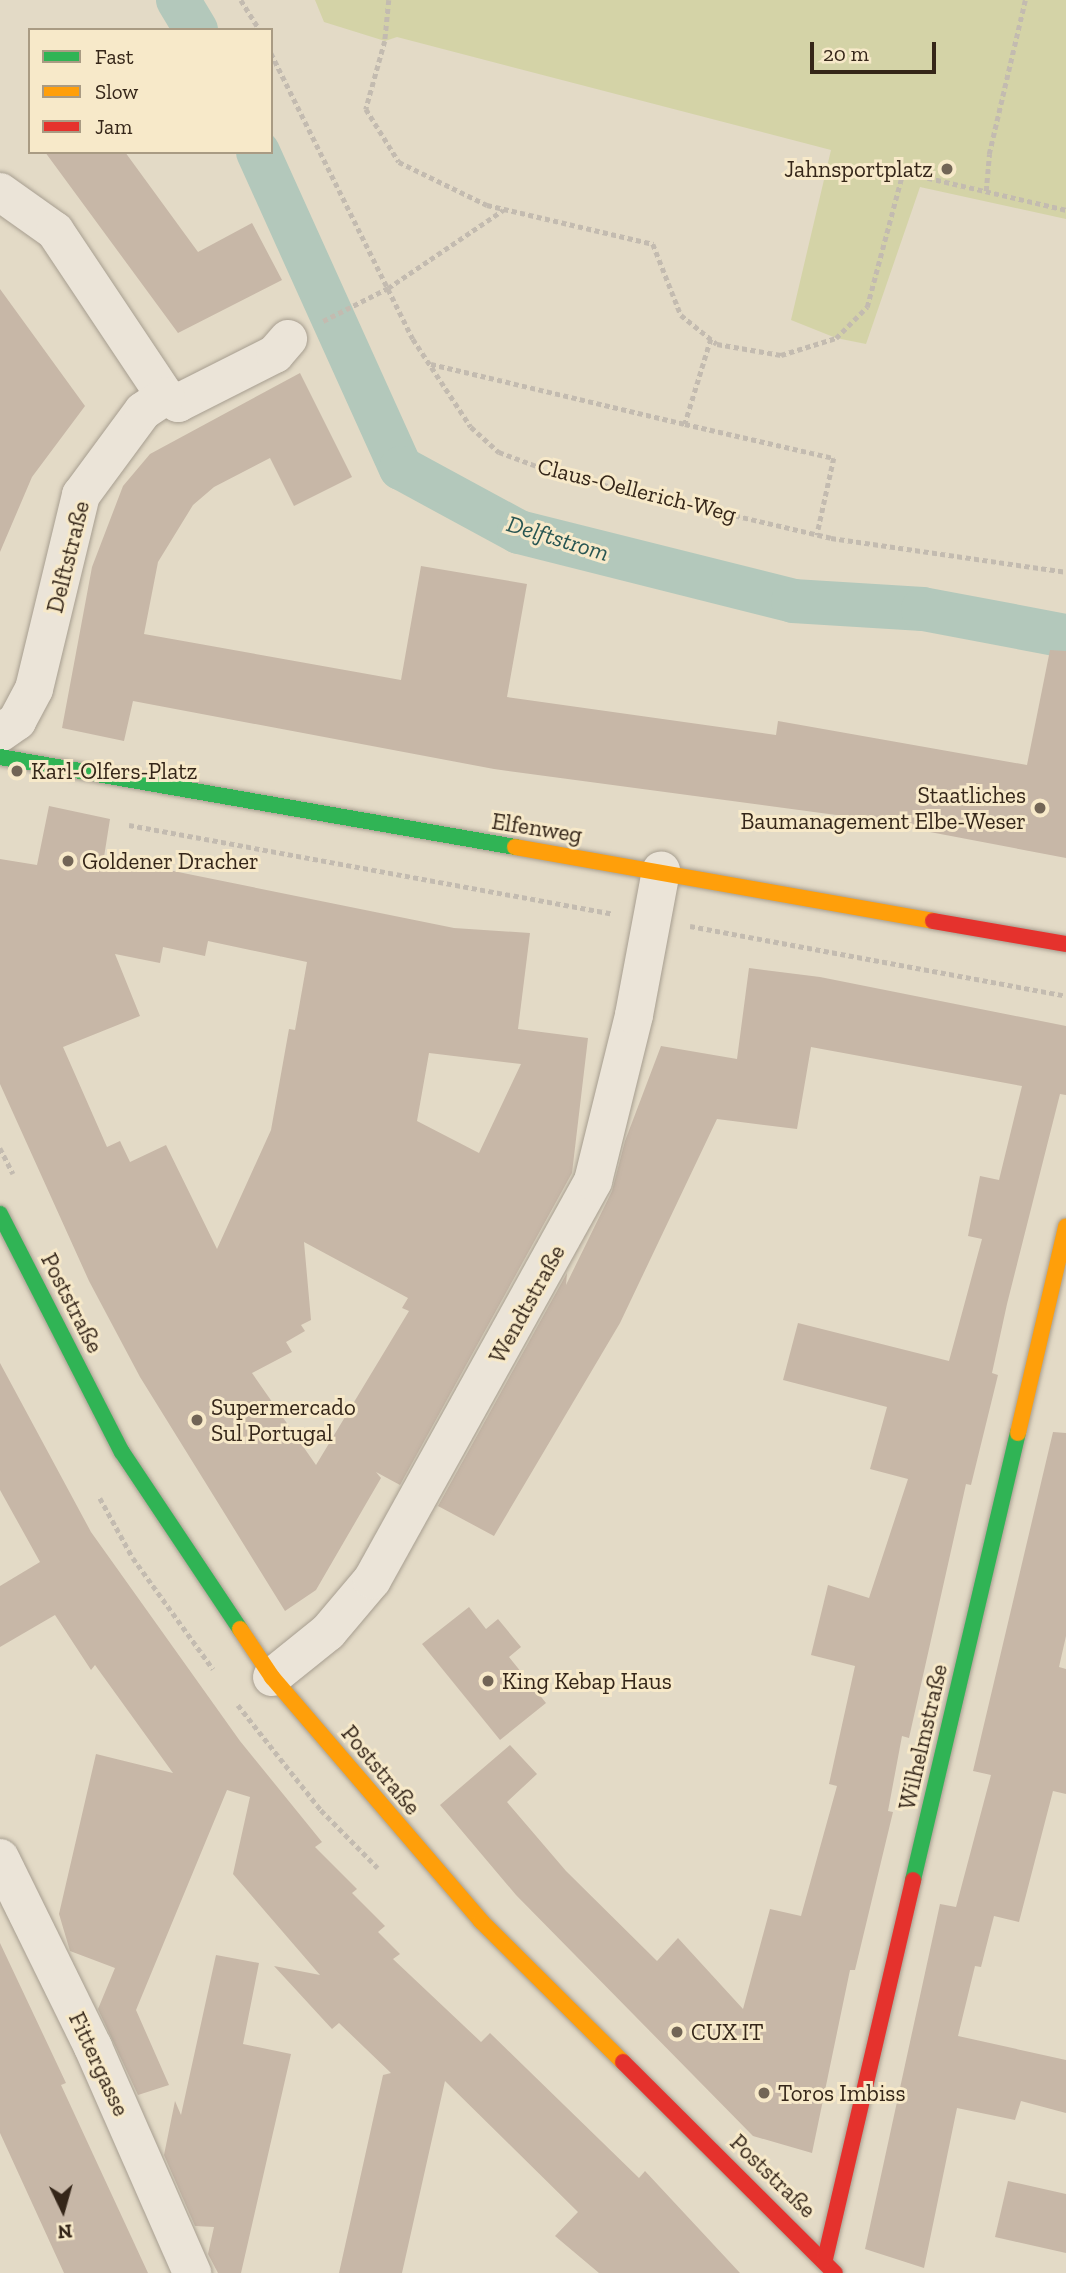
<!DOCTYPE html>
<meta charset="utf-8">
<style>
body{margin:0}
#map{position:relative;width:1066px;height:2273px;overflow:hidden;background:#e3dac6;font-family:"Zilla Slab",serif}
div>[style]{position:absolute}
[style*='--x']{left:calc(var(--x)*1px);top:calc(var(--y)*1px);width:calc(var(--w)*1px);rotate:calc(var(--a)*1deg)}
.green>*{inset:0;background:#d4d3a7}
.canal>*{height:44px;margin:-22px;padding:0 22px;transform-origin:22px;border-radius:22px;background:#b3c8bb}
.building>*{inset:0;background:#c7b7a7}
.path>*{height:4.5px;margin-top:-2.25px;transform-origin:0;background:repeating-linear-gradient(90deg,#c3bbb0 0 5px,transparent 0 8.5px)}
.roads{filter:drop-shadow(0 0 2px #a79e90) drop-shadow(0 0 2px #a79e90)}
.street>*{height:38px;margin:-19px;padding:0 19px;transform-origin:19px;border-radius:19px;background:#ebe4d8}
.fast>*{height:16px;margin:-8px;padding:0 8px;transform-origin:8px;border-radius:8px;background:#30b455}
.slow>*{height:16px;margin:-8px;padding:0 8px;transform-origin:8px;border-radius:8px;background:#ff9f0a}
.jam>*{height:16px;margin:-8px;padding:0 8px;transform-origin:8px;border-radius:8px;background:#e5322d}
.dots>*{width:19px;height:19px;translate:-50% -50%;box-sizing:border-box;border:4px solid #f7e9c9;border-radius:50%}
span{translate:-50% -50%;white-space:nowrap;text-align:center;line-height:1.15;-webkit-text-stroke:6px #f7e9c9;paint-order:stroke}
.poi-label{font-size:23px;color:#352619}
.right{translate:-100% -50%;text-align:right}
.left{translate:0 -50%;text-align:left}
.street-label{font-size:23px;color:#352619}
.water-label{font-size:24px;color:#275552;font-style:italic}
.legend{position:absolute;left:28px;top:28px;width:245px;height:126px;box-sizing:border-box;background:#f7e9c9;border:2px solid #a99b83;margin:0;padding:9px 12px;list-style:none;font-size:21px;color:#352619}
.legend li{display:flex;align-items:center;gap:14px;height:35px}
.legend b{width:35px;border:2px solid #a99b83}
.north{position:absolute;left:28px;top:2175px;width:70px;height:70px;-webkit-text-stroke:5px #f7e9c9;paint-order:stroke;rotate:175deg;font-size:19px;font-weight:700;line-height:28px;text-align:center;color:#352619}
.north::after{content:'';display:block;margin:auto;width:24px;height:32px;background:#352619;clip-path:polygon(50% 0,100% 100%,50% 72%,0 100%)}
.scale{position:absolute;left:810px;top:42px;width:126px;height:32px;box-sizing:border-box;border:4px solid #352619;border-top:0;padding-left:9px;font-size:21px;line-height:24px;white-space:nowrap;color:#352619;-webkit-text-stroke:5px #f7e9c9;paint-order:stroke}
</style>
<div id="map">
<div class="green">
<i style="clip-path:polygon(315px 0,1066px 0,1066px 219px,920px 187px,866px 344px,836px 338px,791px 320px,831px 150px,397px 37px,385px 41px,324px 22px)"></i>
</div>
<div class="canal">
<i style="--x:178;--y:0;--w:35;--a:59"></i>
<i style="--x:258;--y:152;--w:347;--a:65.7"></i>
<i style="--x:401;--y:468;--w:134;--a:28.5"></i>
<i style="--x:519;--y:532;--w:283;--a:14.1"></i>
<i style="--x:793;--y:601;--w:130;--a:3.5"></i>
<i style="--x:923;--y:609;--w:146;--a:10.7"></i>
</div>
<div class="building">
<i style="clip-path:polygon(45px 152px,125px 152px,198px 252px,252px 223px,282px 280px,178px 333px)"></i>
<i style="clip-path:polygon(0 289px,85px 406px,32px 477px,0 552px)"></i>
<i style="clip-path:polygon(300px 373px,352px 477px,294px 506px,270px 458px,214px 487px,193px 505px,158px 562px,144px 634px,401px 680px,421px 566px,527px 584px,507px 697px,776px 735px,778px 721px,1027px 765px,1050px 650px,1066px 651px,1066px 858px,851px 817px,494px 769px,133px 701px,124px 741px,62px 728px,92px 567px,123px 486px,150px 454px)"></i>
<i style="clip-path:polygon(evenodd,49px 806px,110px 819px,104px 857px,454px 928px,530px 933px,518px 1029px,588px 1038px,572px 1173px,400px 1485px,376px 1472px,381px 1478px,316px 1590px,285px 1611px,140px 1377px,89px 1281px,0 1084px,0 859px,37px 865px,49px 806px,208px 941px,307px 962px,295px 1030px,289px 1029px,271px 1130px,217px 1249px,166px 1145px,130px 1162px,120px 1141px,107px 1147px,63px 1047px,140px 1016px,115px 954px,160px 963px,163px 947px,205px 956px,208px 941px,49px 806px,429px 1053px,521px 1064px,479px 1153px,417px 1121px,429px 1053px,49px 806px,304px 1242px,408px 1298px,402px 1308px,409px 1311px,316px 1465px,252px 1373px,292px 1352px,286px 1342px,305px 1331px,301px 1325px,311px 1320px,304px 1242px)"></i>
<i style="clip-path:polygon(749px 968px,820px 977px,1066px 1026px,1066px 1095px,1060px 1094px,1007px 1304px,992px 1373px,998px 1375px,971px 1485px,966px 1484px,909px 1738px,902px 1736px,888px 1811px,893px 1812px,855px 1970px,850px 1970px,812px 2153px,753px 2136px,516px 1895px,440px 1805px,510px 1745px,537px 1774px,507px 1802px,566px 1871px,657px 1961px,678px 1938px,743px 2009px,770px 1909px,801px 1916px,837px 1786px,829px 1784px,855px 1666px,811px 1655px,828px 1585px,869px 1598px,908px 1479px,870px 1469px,887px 1407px,783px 1380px,798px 1323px,949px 1361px,982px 1239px,968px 1236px,980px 1176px,999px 1180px,1022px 1086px,811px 1047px,797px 1129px,717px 1119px,620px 1323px,494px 1536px,438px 1506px,567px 1273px,566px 1285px,612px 1191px,625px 1141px,661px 1046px,737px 1059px)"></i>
<i style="clip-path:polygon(0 1363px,91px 1532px,240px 1741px,322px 1842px,315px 1847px,357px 1889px,352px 1893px,385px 1926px,378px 1932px,400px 1954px,393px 1959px,481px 2042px,490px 2033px,639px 2178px,645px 2171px,740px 2273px,599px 2273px,555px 2236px,578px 2212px,445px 2081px,402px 2273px,339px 2273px,383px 2075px,391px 2073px,339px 2023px,332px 2029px,274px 1966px,320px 1975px,233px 1874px,250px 1797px,227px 1790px,136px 2010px,169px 2085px,138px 2095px,98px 2009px,115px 1968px,70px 1951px,59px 1914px,96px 1754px,173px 1773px,95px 1665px,91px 1670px,55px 1615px,0 1647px,0 1586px,40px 1562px,0 1490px)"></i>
<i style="clip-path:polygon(1053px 1432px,1066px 1433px,1066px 1636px,1059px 1667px,1066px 1669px,1066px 1794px,1053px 1791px,1019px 1922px,994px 1916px,981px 1967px,975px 1966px,958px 2036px,1066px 2060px,1066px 2113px,1021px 2101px,1015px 2120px,957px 2108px,924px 2268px,865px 2249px,940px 1904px,956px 1907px,991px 1775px,973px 1771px)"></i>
<i style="clip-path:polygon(469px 1607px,486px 1629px,498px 1619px,521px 1647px,509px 1657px,546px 1703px,500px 1740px,422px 1644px)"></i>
<i style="clip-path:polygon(0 1943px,66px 2083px,61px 2085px,148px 2273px,64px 2273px,0 2133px)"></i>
<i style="clip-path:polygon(216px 1955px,259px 1963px,243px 2044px,291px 2054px,241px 2273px,218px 2273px,208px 2254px,214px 2227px,195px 2226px,164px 2155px,175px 2101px,181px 2115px)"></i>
<i style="clip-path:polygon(1008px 2181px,1066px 2194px,1066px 2253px,995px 2237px)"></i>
</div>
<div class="path">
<i style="--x:241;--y:0;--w:36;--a:58"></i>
<i style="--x:389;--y:0;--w:41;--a:95.6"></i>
<i style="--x:385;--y:41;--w:71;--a:105.6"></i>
<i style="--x:366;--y:109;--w:62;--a:58.1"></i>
<i style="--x:399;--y:162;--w:98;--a:26"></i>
<i style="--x:487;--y:205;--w:171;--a:13.2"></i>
<i style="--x:653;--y:244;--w:76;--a:68.5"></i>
<i style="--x:681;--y:315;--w:46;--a:38.9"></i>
<i style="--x:717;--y:344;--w:65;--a:9.8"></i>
<i style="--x:781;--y:355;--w:58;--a:-17.2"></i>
<i style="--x:836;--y:338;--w:44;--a:-45"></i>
<i style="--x:867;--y:307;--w:140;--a:-75.1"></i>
<i style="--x:903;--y:172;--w:167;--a:13.1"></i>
<i style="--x:271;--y:53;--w:319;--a:63.6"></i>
<i style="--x:413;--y:339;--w:105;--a:56.6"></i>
<i style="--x:471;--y:427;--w:38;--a:42"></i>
<i style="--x:499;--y:452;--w:66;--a:20.4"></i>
<i style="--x:561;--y:475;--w:277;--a:13.1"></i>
<i style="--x:831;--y:538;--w:237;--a:8.2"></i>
<i style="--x:986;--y:191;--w:37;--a:-85"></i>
<i style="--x:989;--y:154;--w:158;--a:-76.8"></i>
<i style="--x:323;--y:321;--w:73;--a:-26.9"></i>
<i style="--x:388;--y:288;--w:139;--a:-34.1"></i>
<i style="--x:711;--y:339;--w:89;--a:107"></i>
<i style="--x:685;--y:424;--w:153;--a:12.9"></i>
<i style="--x:834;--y:458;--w:79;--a:102.4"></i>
<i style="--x:431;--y:364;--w:261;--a:13.3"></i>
<i style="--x:129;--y:825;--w:492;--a:10.4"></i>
<i style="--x:690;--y:926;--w:382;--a:10.5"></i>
<i style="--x:0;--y:1148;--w:29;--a:63"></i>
<i style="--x:100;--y:1498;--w:68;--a:61.2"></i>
<i style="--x:133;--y:1558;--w:137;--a:54.2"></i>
<i style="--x:238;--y:1705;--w:134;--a:51.7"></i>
<i style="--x:321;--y:1810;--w:81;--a:45.5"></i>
</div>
<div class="roads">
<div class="street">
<i style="--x:0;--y:192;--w:67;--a:35.3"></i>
<i style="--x:55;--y:231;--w:198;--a:56.3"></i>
<i style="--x:165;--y:396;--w:15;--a:28"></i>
<i style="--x:178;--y:403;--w:109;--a:-26.8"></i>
<i style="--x:275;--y:354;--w:20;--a:-49"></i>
<i style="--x:0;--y:733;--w:21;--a:-35"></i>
<i style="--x:17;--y:721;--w:36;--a:-62"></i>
<i style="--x:34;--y:689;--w:200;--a:-76.4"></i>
<i style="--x:81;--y:495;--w:104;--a:-53.6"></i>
<i style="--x:143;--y:411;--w:27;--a:-34"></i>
<i style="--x:272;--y:1677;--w:72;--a:-38.8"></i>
<i style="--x:328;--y:1632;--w:68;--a:-49.8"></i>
<i style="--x:372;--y:1580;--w:456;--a:-61"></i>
<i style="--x:593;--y:1181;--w:171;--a:-76.1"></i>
<i style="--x:634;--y:1015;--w:147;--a:-79.4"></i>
<i style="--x:0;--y:1858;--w:211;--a:63.8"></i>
<i style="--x:93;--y:2047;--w:247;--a:66.3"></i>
</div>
<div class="fast">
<i style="--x:0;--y:757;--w:523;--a:9.91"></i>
<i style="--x:0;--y:1214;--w:267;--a:62.9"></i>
<i style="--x:122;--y:1452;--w:213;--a:56.3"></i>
<i style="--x:913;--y:1880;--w:459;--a:-76.8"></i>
</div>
<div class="slow">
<i style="--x:515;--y:847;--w:424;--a:10"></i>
<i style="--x:1018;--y:1433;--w:212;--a:-76.9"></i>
<i style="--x:240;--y:1629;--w:58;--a:56.3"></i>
<i style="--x:272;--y:1677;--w:321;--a:49.4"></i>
<i style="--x:481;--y:1921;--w:200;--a:44.8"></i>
</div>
<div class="jam">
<i style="--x:933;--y:921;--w:135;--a:9.8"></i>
<i style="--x:623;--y:2062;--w:299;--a:44.9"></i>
<i style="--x:825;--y:2259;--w:389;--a:-76.9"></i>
</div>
</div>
<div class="dots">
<i style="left:947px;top:169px;background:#726556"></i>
<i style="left:17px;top:771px;background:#726556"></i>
<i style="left:1040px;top:808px;background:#726556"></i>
<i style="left:68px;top:861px;background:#726556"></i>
<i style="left:197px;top:1420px;background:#726556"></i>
<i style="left:488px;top:1681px;background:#726556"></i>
<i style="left:677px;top:2032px;background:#726556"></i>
<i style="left:764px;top:2093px;background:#726556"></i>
</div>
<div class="poi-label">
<span class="right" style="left:933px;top:169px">Jahnsportplatz</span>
<span class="left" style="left:31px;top:771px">Karl-Olfers-Platz</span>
<span class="right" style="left:1026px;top:808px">Staatliches<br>Baumanagement Elbe-Weser</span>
<span class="left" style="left:82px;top:861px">Goldener Dracher</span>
<span class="left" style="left:211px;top:1420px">Supermercado<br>Sul Portugal</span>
<span class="left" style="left:502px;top:1681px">King Kebap Haus</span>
<span class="left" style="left:691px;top:2032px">CUX IT</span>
<span class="left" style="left:778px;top:2093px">Toros Imbiss</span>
</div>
<div class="street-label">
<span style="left:637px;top:490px;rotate:14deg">Claus-Oellerich-Weg</span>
<span style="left:68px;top:557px;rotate:-76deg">Delftstraße</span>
<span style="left:537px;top:828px;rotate:9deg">Elfenweg</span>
<span style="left:72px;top:1303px;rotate:63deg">Poststraße</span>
<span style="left:527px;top:1304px;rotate:-61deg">Wendtstraße</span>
<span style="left:923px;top:1737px;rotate:-77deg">Wilhelmstraße</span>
<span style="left:381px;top:1770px;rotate:50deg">Poststraße</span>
<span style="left:99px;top:2064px;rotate:65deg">Fittergasse</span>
<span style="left:773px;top:2176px;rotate:44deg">Poststraße</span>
</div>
<div class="water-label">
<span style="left:558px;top:538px;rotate:17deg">Delftstrom</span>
</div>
<ul class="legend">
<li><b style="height:9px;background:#30b455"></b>Fast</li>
<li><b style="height:9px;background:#ff9f0a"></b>Slow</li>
<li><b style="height:9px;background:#e5322d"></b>Jam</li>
</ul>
<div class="north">N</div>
<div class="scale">20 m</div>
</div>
